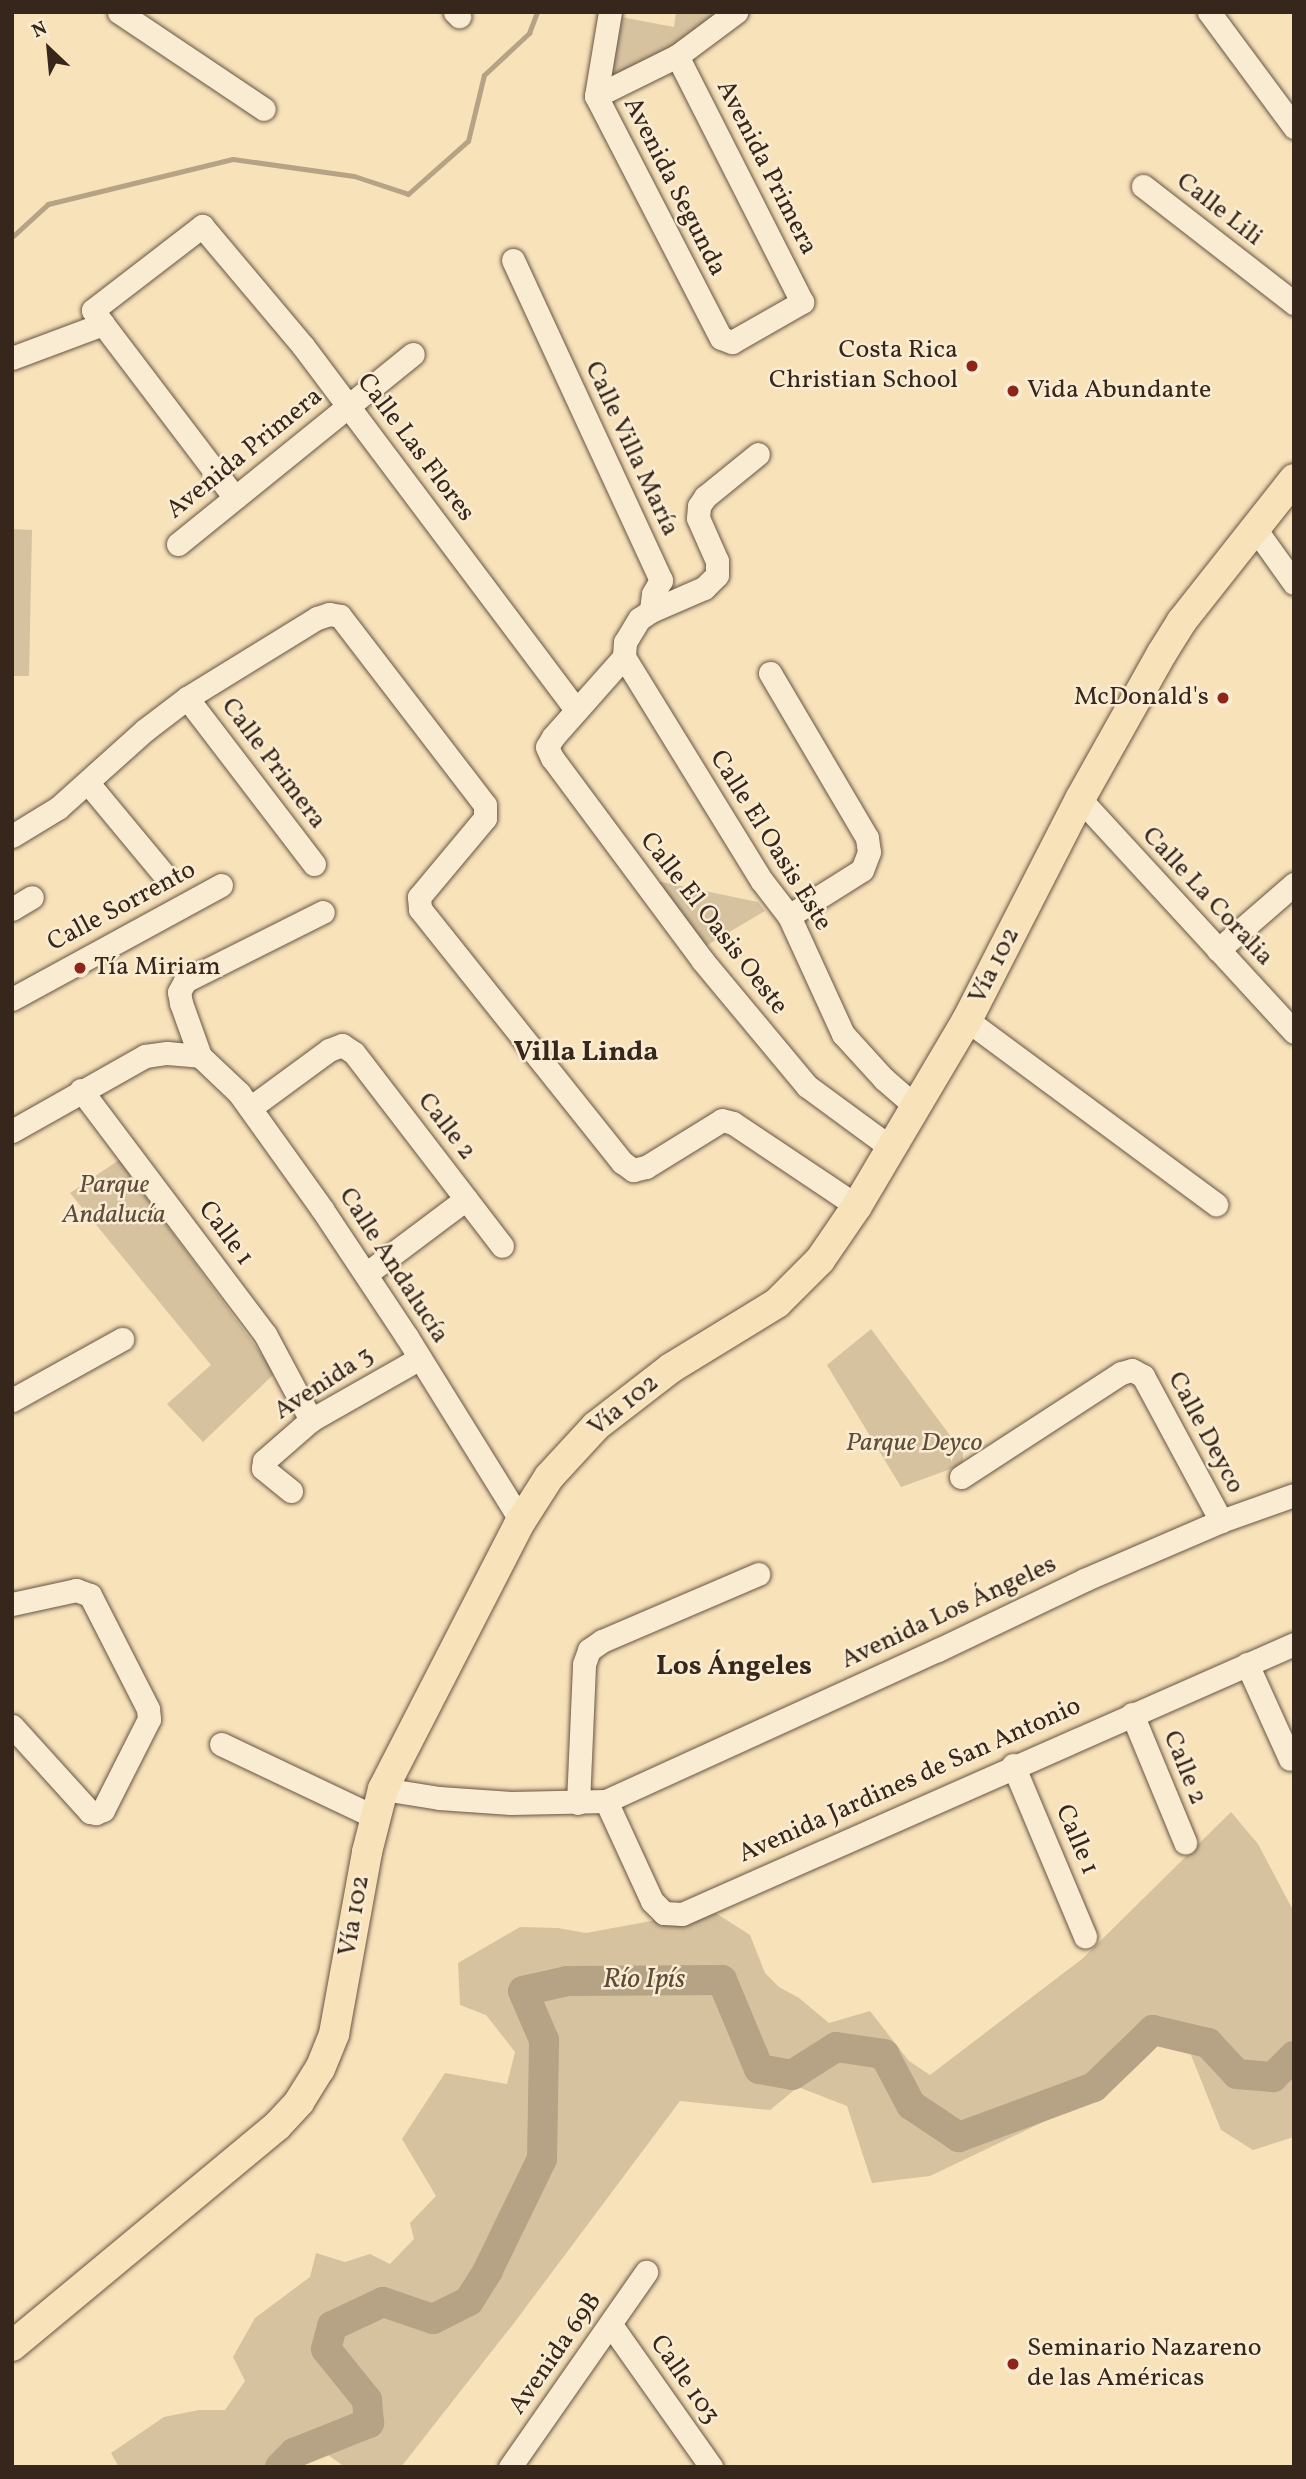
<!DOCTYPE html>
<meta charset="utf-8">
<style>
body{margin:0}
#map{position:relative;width:1306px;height:2479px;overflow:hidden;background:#f8e2ba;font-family:Vollkorn,serif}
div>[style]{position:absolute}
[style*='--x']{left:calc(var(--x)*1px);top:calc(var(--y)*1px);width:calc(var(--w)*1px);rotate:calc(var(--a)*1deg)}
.green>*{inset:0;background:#d7c29f}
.stream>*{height:5px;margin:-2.5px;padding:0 2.5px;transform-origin:2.5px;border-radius:2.5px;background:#b6a284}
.river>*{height:30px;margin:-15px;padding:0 15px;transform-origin:15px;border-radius:15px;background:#b6a284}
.roads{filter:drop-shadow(0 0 2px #675543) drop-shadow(0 0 2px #675543)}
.minor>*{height:23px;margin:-11.5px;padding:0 11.5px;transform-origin:11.5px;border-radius:11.5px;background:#faecd2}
.major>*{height:30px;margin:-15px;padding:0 15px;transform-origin:15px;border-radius:15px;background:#f8e2ba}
.dots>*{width:19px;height:19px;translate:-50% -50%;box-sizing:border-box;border:4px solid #faecd2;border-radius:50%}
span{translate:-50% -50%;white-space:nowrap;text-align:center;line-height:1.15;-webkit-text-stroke:5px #faecd2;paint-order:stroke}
.street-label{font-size:26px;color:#37261b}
.poi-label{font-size:26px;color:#37261b}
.right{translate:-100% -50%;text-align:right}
.left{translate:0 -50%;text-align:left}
.park-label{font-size:26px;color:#5f4d3c;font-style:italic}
.neighbourhood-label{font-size:28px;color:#37261b;font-weight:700}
.water-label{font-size:28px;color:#5d4b3a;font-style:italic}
.frame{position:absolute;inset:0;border:14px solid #37261b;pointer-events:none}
.north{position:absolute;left:14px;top:14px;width:70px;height:70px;-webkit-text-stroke:5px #faecd2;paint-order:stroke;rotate:334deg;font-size:19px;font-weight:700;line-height:28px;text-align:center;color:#37261b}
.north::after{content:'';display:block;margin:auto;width:24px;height:32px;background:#37261b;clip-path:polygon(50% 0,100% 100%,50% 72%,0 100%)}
</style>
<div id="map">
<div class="green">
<i style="clip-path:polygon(676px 12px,725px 12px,682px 45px,605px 83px,616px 16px,674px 27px)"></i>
<i style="clip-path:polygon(12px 529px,32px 530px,29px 676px,12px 676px)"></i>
<i style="clip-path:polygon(652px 880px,758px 902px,765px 911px,704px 947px)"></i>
<i style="clip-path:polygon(119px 1160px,275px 1373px,203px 1442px,167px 1404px,211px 1365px,70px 1193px)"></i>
<i style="clip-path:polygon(871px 1329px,963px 1453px,963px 1462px,956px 1467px,901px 1487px,827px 1365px)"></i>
<i style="clip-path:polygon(1231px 1812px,1258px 1844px,1294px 1912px,1294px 2137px,1253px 2150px,1221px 2130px,1189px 2050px,1158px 2037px,1089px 2100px,930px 2176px,872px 2183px,847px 2106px,798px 2087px,770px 2110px,680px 2101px,514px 2323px,401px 2467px,345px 2467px,321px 2450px,299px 2467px,119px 2467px,111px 2453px,164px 2417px,199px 2410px,225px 2410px,245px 2381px,233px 2357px,255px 2318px,310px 2277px,316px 2253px,345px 2262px,370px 2254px,390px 2264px,414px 2239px,410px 2223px,436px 2196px,402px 2139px,445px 2073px,507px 2084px,515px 2052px,486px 2015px,460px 2005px,458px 1963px,520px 1927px,558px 1928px,586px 1933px,711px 1910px,750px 1935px,765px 1973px,779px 1987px,799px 1998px,829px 2023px,870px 2011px,909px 2061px,930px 2075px,1082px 1959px)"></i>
</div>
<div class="stream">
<i style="--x:12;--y:237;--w:49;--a:-42.5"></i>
<i style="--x:48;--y:204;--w:190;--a:-13.7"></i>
<i style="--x:233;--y:159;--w:122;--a:8"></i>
<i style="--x:354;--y:176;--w:57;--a:18.4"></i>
<i style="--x:408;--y:194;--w:80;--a:-41.5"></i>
<i style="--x:468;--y:141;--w:68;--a:-76.4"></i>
<i style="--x:484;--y:75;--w:62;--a:-43"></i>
<i style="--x:529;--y:33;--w:22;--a:-69"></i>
</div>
<div class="river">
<i style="--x:280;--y:2467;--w:20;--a:-45"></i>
<i style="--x:294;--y:2453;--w:81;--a:-21.8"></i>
<i style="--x:369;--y:2423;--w:23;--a:-95"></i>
<i style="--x:367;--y:2400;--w:65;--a:-128.8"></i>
<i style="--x:326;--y:2349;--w:24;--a:-75"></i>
<i style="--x:332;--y:2326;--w:56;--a:-25.2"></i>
<i style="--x:383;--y:2302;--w:53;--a:18.8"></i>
<i style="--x:433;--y:2319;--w:40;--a:-26.6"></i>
<i style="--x:469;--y:2301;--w:36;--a:-58"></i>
<i style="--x:488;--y:2270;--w:123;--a:-64.1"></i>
<i style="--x:542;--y:2159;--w:119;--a:-89"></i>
<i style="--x:544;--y:2040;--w:53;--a:-113.2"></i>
<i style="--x:523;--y:1991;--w:45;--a:-12.8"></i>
<i style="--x:567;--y:1981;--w:155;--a:-0.4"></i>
<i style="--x:722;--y:1980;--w:96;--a:67.4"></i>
<i style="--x:759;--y:2069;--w:34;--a:10"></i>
<i style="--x:792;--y:2075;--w:52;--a:-32.5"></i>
<i style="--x:836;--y:2047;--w:49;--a:8.3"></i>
<i style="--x:884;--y:2054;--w:58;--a:62.1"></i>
<i style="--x:911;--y:2105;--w:58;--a:33.7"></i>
<i style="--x:959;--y:2137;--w:144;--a:-20.3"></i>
<i style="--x:1094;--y:2087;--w:82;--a:-44"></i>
<i style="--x:1153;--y:2030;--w:57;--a:13.3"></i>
<i style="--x:1208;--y:2043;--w:42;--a:46.9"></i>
<i style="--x:1237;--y:2074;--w:36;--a:5"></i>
<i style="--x:1273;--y:2077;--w:30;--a:-45"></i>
</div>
<div class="roads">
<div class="minor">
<i style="--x:119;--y:12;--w:174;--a:33.8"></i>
<i style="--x:455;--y:12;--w:6;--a:45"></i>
<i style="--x:610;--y:12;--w:85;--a:99.5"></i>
<i style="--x:596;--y:96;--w:272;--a:62.7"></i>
<i style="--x:721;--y:338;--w:12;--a:20"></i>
<i style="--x:732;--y:342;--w:81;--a:-29.7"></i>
<i style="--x:802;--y:302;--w:276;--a:-116.9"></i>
<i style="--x:1209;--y:12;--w:143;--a:53.5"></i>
<i style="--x:596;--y:96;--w:90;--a:-26.3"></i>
<i style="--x:677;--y:56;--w:74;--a:-36.7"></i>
<i style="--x:1143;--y:186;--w:191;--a:37.8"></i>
<i style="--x:513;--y:260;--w:353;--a:65.2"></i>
<i style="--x:661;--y:580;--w:16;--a:120"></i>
<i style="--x:653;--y:594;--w:17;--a:97"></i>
<i style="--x:651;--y:611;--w:14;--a:146"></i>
<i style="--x:639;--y:619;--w:27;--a:121"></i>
<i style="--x:625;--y:642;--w:15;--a:94"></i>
<i style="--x:103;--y:324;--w:218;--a:52.8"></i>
<i style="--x:12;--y:358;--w:97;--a:-20.5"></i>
<i style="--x:103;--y:324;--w:17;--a:-126"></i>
<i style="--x:93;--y:310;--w:138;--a:-37.6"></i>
<i style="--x:202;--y:226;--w:157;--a:49.9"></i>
<i style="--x:303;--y:346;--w:455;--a:53.1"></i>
<i style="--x:1256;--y:530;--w:65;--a:54.4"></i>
<i style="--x:178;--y:544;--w:302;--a:-39"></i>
<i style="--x:651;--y:611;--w:58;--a:-23.5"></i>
<i style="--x:704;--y:588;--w:18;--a:-45"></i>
<i style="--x:717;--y:575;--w:14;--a:-90"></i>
<i style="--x:717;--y:561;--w:47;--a:-113.8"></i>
<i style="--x:698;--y:518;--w:12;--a:-85"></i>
<i style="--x:699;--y:506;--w:11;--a:-56"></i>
<i style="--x:705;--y:497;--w:68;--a:-39.1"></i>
<i style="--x:770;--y:673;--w:191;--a:59.5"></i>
<i style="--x:867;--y:838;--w:14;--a:82"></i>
<i style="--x:869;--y:852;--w:19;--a:111"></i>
<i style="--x:862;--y:870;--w:86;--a:147.8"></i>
<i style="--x:187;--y:698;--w:209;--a:52.6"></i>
<i style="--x:88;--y:783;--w:116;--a:50.3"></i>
<i style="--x:1080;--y:799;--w:316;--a:47.4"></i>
<i style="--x:12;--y:836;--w:54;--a:-31.3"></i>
<i style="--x:58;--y:808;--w:117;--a:-41.9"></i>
<i style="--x:145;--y:730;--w:53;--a:-37.3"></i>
<i style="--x:187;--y:698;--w:153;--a:-31.6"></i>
<i style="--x:317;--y:618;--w:13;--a:-18"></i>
<i style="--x:329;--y:614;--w:11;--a:10"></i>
<i style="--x:340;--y:616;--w:238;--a:52.5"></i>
<i style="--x:485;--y:805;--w:13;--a:90"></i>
<i style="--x:485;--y:818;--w:103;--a:129.9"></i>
<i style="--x:419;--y:897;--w:12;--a:85"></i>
<i style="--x:420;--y:909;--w:324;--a:51.4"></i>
<i style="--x:622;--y:1162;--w:14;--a:36"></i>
<i style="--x:633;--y:1170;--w:13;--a:-13"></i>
<i style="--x:646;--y:1167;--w:89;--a:-31.7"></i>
<i style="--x:722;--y:1120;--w:11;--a:15"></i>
<i style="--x:733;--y:1123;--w:149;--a:33.8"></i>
<i style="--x:12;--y:909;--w:23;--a:-31"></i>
<i style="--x:1218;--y:950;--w:101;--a:-41"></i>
<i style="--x:12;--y:999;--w:238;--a:-28.6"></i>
<i style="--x:967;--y:1020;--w:310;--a:36.5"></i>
<i style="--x:200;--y:1056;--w:54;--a:43.5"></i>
<i style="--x:239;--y:1093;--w:143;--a:54.4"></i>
<i style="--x:322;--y:1209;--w:154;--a:56.4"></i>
<i style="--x:407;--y:1337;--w:216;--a:58.2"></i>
<i style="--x:81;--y:1090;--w:306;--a:53"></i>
<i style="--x:265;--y:1334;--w:98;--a:61.9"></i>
<i style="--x:250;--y:1108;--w:98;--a:-36.3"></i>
<i style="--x:329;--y:1050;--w:14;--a:-21"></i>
<i style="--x:342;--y:1045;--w:14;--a:34"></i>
<i style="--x:354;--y:1053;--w:243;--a:52.5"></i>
<i style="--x:12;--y:1131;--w:153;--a:-29.4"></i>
<i style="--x:145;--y:1056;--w:22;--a:-8"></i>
<i style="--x:167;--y:1053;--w:33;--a:5"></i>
<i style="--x:200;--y:1056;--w:56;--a:-109.7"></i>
<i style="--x:181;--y:1003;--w:11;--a:-100"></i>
<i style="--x:179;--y:992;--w:13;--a:-61"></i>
<i style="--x:185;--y:981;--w:154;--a:-26.6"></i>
<i style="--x:890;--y:1147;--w:103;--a:-143.7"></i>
<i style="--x:807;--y:1086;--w:163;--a:-129.8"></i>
<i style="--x:703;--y:961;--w:253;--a:-126.6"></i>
<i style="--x:552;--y:758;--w:12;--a:-114"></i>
<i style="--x:547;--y:747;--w:12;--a:-59"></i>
<i style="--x:553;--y:737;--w:107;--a:-48.4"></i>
<i style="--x:624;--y:657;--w:263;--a:58.4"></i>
<i style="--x:762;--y:881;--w:44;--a:52.4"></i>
<i style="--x:789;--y:916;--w:130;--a:65.4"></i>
<i style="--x:843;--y:1034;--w:61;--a:47.7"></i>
<i style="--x:884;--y:1079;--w:41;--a:41.1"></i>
<i style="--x:366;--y:1274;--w:125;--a:-36.9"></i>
<i style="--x:12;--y:1400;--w:126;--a:-29"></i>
<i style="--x:961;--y:1477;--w:191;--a:-33"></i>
<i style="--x:1121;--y:1373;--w:11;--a:-15"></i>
<i style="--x:1132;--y:1370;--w:13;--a:29"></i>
<i style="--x:1143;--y:1376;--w:165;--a:61.7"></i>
<i style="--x:291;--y:1491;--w:36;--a:-141"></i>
<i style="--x:263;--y:1468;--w:7;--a:-82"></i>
<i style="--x:264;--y:1461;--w:62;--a:-41.1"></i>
<i style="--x:311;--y:1420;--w:125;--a:-29.6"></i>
<i style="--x:12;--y:1604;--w:66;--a:-12.3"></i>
<i style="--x:76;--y:1590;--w:15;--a:20"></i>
<i style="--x:90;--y:1595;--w:128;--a:63"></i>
<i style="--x:148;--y:1709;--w:10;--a:84"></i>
<i style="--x:149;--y:1719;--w:102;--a:116.8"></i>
<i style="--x:103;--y:1810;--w:8;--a:157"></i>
<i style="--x:96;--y:1813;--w:6;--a:-171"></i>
<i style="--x:90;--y:1812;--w:116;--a:-132.2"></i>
<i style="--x:1247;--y:1664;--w:104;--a:65.6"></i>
<i style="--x:1132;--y:1714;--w:139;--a:67.5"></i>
<i style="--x:221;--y:1744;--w:170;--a:25.4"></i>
<i style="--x:1013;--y:1765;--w:186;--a:67.2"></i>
<i style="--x:383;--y:1789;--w:57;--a:9.1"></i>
<i style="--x:439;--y:1798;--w:72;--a:4"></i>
<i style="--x:511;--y:1803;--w:95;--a:-1.2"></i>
<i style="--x:606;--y:1801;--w:365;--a:-24.5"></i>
<i style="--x:938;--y:1650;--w:162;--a:-25.6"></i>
<i style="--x:1084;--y:1580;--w:149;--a:-23.3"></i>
<i style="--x:1221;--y:1521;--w:77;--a:-19.6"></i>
<i style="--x:606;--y:1801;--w:110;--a:65.3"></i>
<i style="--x:652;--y:1901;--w:17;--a:45"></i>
<i style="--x:664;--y:1913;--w:18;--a:3"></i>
<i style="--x:682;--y:1914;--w:669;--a:-23.81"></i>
<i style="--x:578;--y:1803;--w:139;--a:-87.5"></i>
<i style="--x:584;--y:1664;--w:15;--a:-70"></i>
<i style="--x:589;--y:1650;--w:16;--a:-35"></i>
<i style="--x:602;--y:1641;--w:170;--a:-23.2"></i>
<i style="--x:611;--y:2325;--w:174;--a:54.8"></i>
<i style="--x:510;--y:2467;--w:238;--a:-55.1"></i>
</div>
<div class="major">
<i style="--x:12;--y:2346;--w:344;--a:-39.7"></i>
<i style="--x:277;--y:2126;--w:33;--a:-47"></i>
<i style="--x:299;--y:2102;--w:39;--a:-58"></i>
<i style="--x:320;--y:2069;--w:38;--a:-68"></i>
<i style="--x:334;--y:2034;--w:185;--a:-79.7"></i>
<i style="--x:367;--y:1852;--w:65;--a:-75.7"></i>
<i style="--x:383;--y:1789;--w:301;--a:-62.8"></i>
<i style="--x:521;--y:1521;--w:52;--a:-57.5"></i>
<i style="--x:549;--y:1477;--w:69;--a:-47.3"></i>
<i style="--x:596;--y:1426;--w:95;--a:-37.7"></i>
<i style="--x:671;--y:1368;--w:124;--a:-31.5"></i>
<i style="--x:777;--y:1303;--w:61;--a:-45"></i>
<i style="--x:820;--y:1260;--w:65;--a:-55.6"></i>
<i style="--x:857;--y:1206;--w:216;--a:-59.4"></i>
<i style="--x:967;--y:1020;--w:248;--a:-62.9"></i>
<i style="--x:1080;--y:799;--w:167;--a:-60.7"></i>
<i style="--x:1162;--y:653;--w:38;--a:-58"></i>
<i style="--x:1182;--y:621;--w:181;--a:-51.7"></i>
</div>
</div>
<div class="dots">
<i style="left:972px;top:366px;background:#8f2418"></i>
<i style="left:1013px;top:391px;background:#8f2418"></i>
<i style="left:1223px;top:698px;background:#8f2418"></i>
<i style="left:80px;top:968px;background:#8f2418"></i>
<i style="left:1013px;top:2364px;background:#8f2418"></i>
</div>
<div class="street-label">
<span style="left:766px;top:168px;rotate:63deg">Avenida Primera</span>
<span style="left:674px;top:187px;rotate:63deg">Avenida Segunda</span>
<span style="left:1219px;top:210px;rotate:38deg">Calle Lili</span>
<span style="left:415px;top:448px;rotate:53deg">Calle Las Flores</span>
<span style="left:631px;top:449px;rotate:65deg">Calle Villa María</span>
<span style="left:245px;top:454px;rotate:-39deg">Avenida Primera</span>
<span style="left:273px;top:764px;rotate:53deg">Calle Primera</span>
<span style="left:770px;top:841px;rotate:58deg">Calle El Oasis Este</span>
<span style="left:1207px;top:897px;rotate:47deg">Calle La Coralia</span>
<span style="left:122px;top:907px;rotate:-28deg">Calle Sorrento</span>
<span style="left:713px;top:924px;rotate:52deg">Calle El Oasis Oeste</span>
<span style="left:995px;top:966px;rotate:-63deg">Vía 102</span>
<span style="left:446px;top:1127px;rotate:52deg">Calle 2</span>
<span style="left:225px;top:1234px;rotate:53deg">Calle 1</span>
<span style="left:393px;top:1266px;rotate:57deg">Calle Andalucía</span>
<span style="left:324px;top:1384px;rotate:-33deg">Avenida 3</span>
<span style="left:624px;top:1406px;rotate:-39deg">Vía 102</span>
<span style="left:1205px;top:1433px;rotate:62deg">Calle Deyco</span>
<span style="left:949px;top:1613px;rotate:-25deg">Avenida Los Ángeles</span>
<span style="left:1184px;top:1768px;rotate:68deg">Calle 2</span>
<span style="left:910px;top:1781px;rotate:-24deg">Avenida Jardines de San Antonio</span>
<span style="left:1076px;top:1840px;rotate:67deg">Calle 1</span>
<span style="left:355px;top:1916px;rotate:-80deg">Vía 102</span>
<span style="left:556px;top:2354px;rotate:-55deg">Avenida 69B</span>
<span style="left:684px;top:2380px;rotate:55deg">Calle 103</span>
</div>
<div class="poi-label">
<span class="right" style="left:958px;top:366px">Costa Rica<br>Christian School</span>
<span class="left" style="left:1027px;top:391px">Vida Abundante</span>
<span class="right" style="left:1209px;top:698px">McDonald's</span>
<span class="left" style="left:94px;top:968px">Tía Miriam</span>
<span class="left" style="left:1027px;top:2364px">Seminario Nazareno<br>de las Américas</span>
</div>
<div class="park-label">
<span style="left:114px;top:1201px">Parque<br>Andalucía</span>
<span style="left:914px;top:1444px">Parque Deyco</span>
</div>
<div class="neighbourhood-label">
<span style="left:586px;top:1053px">Villa Linda</span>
<span style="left:734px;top:1667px">Los Ángeles</span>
</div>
<div class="water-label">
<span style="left:644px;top:1980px">Río Ipís</span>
</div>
<div class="frame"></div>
<div class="north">N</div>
</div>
